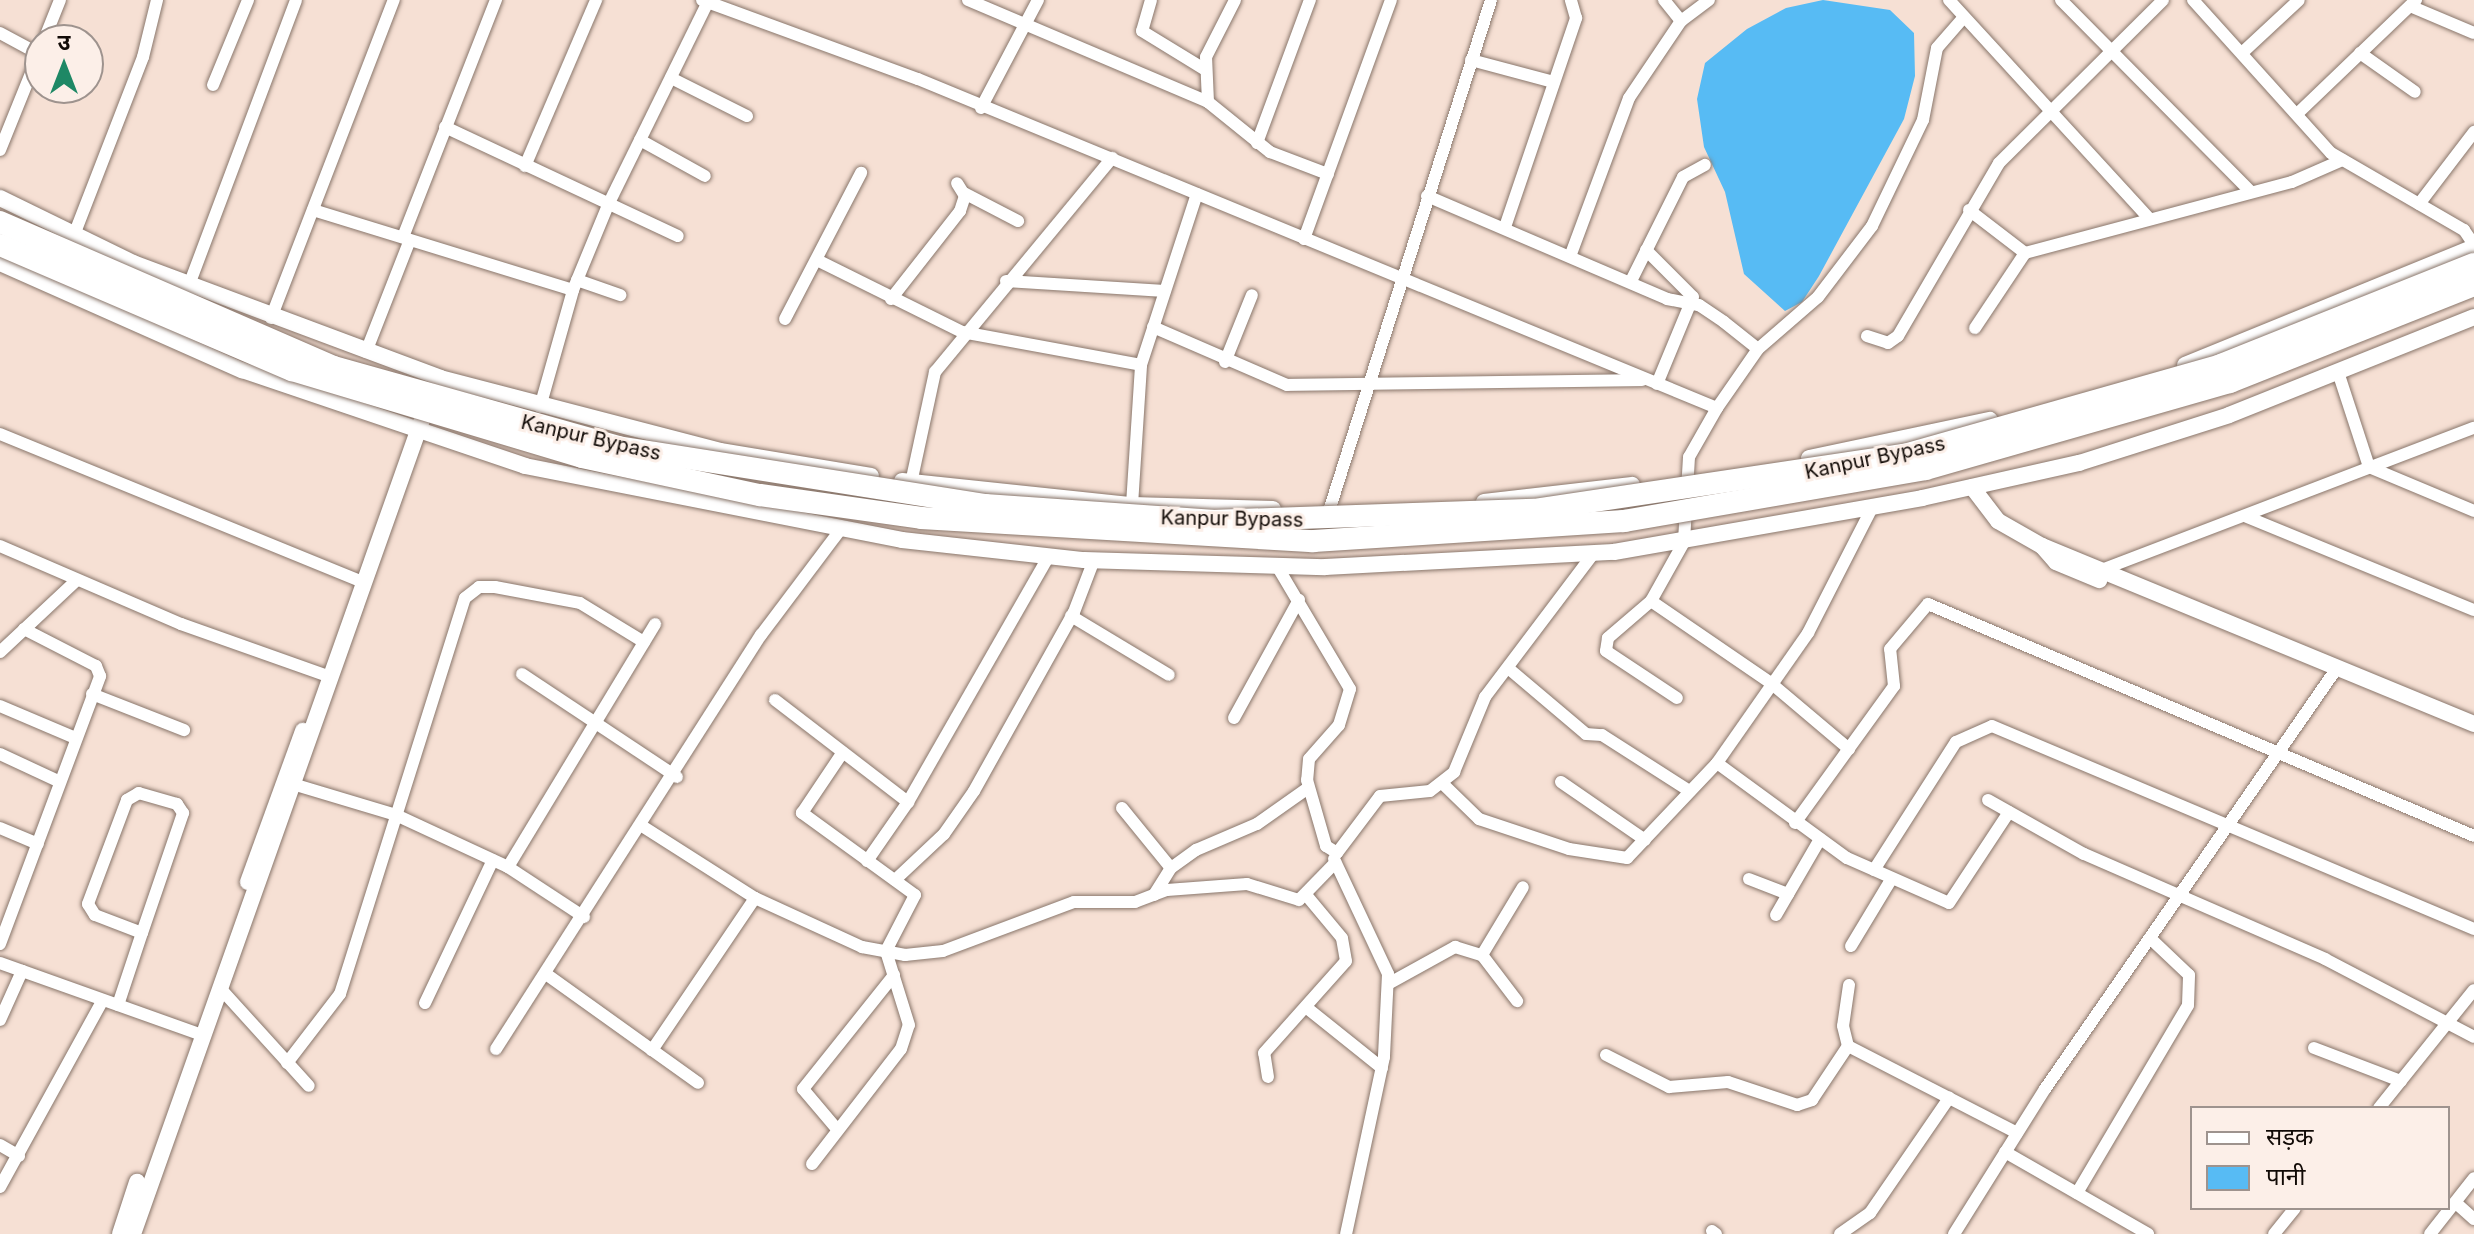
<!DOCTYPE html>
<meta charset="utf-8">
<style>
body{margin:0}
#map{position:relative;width:2474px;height:1234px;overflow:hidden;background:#f6e0d4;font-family:Inter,"Noto Sans Devanagari",sans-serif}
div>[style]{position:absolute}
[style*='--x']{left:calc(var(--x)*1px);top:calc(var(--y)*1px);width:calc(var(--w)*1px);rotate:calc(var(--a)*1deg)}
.water>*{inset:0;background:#57bbf4}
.roads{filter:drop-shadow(0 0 2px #89766b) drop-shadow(0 0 2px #89766b)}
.street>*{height:12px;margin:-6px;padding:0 6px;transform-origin:6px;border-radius:6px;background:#fff}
.secondary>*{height:16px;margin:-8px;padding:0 8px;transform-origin:8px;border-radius:8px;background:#fff}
.bridges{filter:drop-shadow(0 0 2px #89766b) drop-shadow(0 0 2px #89766b)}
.highway-bridge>*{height:22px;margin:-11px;padding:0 11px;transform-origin:11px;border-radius:11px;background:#fff}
span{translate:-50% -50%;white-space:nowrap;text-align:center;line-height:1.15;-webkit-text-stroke:6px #fcefe8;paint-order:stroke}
.street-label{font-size:20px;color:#110a06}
.legend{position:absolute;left:2190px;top:1106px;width:260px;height:104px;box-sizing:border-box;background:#fcefe8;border:2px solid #9e938e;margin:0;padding:10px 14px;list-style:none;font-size:24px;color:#110a06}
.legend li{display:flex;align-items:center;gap:16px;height:40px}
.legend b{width:40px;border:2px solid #9e938e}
.north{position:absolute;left:24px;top:24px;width:80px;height:80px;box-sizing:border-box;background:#fcefe8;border:2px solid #9e938e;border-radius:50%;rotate:0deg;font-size:22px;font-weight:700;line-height:32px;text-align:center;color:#110a06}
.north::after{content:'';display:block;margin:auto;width:28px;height:36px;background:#1e8865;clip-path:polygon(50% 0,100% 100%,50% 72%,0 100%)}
</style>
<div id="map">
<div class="water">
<i style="clip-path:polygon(1823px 0,1890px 10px,1914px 33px,1915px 76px,1904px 119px,1819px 276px,1802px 302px,1785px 311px,1744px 274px,1725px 192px,1704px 147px,1697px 99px,1705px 63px,1747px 29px,1786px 8px)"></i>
</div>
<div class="roads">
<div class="street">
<i style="--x:702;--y:0;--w:230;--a:20.1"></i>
<i style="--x:918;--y:79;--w:864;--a:22.38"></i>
<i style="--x:1717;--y:408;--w:56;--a:119.7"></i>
<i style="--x:1689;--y:457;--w:85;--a:93.4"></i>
<i style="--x:1684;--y:542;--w:68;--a:119.2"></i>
<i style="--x:1651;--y:601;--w:147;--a:34.4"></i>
<i style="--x:1772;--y:684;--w:101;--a:40.2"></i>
<i style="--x:968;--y:0;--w:261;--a:23"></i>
<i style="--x:1208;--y:102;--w:80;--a:38.9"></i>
<i style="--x:1270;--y:152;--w:62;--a:20.8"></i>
<i style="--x:1151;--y:0;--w:32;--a:106"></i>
<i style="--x:1142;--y:31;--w:73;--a:31.5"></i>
<i style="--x:1664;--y:0;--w:27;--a:51"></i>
<i style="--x:1949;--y:0;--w:297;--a:47.5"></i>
<i style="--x:2061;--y:0;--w:269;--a:45.3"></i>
<i style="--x:2193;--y:0;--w:206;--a:48"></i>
<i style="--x:2331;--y:153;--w:154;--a:30.1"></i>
<i style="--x:2464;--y:230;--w:18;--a:56"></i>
<i style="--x:2410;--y:6;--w:69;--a:22.9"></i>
<i style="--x:0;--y:33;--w:44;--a:28.3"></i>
<i style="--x:44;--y:40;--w:43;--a:-68.2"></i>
<i style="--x:2243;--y:52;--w:76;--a:-42.9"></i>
<i style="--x:2360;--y:53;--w:67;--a:35.3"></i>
<i style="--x:1471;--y:60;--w:82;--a:14.9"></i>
<i style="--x:671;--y:78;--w:85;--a:26.6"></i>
<i style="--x:213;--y:85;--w:92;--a:-67.6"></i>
<i style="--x:1208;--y:102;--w:45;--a:-92.5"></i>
<i style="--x:1206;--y:57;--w:64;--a:-63"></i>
<i style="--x:981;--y:108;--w:122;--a:-62.2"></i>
<i style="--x:2297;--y:114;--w:165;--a:-43.8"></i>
<i style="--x:445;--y:127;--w:257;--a:25.1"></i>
<i style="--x:640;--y:140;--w:74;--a:29"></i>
<i style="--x:1257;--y:143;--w:153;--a:-69.7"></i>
<i style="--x:0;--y:150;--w:107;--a:-68"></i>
<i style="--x:525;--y:166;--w:181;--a:-66.8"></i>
<i style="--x:964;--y:193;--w:61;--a:27.4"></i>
<i style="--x:1427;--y:196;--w:261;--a:23.2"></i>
<i style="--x:1667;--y:299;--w:33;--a:11"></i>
<i style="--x:1699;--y:305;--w:30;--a:34"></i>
<i style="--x:1724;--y:322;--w:43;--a:38.5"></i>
<i style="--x:1758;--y:349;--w:72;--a:124.8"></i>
<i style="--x:2419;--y:204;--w:91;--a:-52.6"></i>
<i style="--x:313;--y:210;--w:272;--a:17.1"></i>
<i style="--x:1969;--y:210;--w:71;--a:37.5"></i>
<i style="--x:2025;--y:253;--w:276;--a:-14.9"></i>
<i style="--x:2292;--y:182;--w:55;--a:-23.7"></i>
<i style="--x:1505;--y:227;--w:221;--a:-71.2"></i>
<i style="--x:1576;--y:18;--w:19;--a:-106"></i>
<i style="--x:74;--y:235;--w:191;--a:-68.8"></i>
<i style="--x:143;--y:57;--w:59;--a:-76.2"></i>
<i style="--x:403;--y:237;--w:255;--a:-68.6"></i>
<i style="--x:1304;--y:239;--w:254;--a:-70"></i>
<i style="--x:1646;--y:250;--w:66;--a:45"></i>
<i style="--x:1693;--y:297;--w:94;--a:112.5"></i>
<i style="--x:1571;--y:254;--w:166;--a:-69.6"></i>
<i style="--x:1629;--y:98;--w:93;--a:-56"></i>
<i style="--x:1681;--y:21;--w:35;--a:-37"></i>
<i style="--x:817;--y:260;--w:162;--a:26.4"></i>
<i style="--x:962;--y:332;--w:182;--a:10.4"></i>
<i style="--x:577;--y:280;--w:46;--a:19.2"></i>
<i style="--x:1006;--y:281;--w:159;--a:3.6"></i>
<i style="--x:1631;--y:281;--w:116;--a:-63.4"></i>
<i style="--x:1683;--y:177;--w:25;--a:-29"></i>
<i style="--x:189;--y:285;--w:304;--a:-69.4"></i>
<i style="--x:891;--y:299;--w:112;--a:-51.9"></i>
<i style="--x:960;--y:211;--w:16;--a:-72"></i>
<i style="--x:965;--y:196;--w:15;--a:-122"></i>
<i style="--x:271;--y:318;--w:341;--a:-68.9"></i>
<i style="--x:785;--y:319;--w:165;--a:-62.5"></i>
<i style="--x:1153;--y:327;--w:146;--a:23.4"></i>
<i style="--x:1287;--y:385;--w:355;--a:-0.8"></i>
<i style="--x:1975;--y:328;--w:90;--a:-56.3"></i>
<i style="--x:1867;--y:336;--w:22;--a:18"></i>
<i style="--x:1888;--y:343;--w:12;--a:-35"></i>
<i style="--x:1898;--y:336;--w:200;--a:-59.7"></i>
<i style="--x:1999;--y:163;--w:231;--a:-44.8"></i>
<i style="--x:1758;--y:349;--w:79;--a:-40.9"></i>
<i style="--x:1818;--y:297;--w:89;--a:-52.7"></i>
<i style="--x:1872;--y:226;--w:118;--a:-64.3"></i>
<i style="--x:1923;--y:120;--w:73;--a:-79"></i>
<i style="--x:1937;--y:48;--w:40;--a:-49"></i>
<i style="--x:366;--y:352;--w:120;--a:-68.6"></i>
<i style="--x:1225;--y:362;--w:72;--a:-68.1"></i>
<i style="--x:2339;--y:375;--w:97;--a:71.9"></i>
<i style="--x:2369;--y:467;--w:114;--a:22.7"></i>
<i style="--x:540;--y:407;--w:122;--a:-74.2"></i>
<i style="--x:573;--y:290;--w:92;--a:-67.6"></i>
<i style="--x:608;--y:205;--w:229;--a:-63.8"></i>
<i style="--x:0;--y:434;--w:391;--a:22.2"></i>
<i style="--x:911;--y:483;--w:114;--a:-77.8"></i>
<i style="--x:935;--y:372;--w:278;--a:-50.4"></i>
<i style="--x:1132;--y:505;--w:140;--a:-86.3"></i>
<i style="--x:1141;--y:365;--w:180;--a:-71.9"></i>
<i style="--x:1329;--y:511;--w:536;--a:-72.41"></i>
<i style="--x:2247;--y:517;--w:245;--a:22.3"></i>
<i style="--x:0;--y:546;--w:197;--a:23.3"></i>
<i style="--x:181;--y:624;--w:156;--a:19.5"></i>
<i style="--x:1277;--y:566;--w:143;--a:59.3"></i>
<i style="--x:1350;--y:689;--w:38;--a:107"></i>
<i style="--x:1339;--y:725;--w:45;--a:131.4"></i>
<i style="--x:1309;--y:759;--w:21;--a:95"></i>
<i style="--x:1307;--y:780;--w:69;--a:73.9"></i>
<i style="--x:1326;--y:846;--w:13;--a:32"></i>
<i style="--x:1337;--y:853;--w:71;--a:-53"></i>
<i style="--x:1380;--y:796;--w:50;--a:-5.7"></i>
<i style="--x:1430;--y:791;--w:31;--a:-38"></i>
<i style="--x:1454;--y:772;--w:81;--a:-67.5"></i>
<i style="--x:1485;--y:697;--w:179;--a:-52.9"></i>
<i style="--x:2096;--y:572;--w:404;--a:-20.9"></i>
<i style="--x:1651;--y:601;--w:57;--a:139.3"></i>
<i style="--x:1608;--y:638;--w:13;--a:99"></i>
<i style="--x:1606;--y:651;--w:85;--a:33.5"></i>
<i style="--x:1071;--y:616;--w:114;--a:31"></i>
<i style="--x:0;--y:652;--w:104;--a:-43.1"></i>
<i style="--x:1508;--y:668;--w:102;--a:40.2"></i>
<i style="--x:1586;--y:734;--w:16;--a:4"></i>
<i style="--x:1602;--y:735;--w:102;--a:32.6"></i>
<i style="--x:522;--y:674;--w:186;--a:33.6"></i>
<i style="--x:92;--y:694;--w:99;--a:21.4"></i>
<i style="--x:775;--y:700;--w:168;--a:37.5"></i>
<i style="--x:908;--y:802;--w:284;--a:-60.2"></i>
<i style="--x:0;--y:706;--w:79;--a:23"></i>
<i style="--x:1234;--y:718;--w:135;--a:-61.2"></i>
<i style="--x:0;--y:754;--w:64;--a:25"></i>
<i style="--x:1717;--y:763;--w:161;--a:36.2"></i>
<i style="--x:1847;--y:858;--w:111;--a:23.8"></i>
<i style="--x:1949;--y:903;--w:109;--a:-56.6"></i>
<i style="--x:286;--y:782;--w:115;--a:16.7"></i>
<i style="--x:396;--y:815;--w:123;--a:24.9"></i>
<i style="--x:508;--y:867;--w:91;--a:33.3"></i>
<i style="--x:1561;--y:782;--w:102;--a:34.6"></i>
<i style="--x:1442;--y:783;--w:52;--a:44.2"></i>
<i style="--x:1479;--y:819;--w:95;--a:18.4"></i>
<i style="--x:1569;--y:849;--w:59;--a:8.8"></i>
<i style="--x:1627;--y:858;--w:131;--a:-46.5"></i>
<i style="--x:1717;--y:763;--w:159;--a:-55"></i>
<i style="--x:1808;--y:633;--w:140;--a:-62.9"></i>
<i style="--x:1988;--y:800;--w:110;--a:29.4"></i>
<i style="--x:2084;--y:854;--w:263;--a:23.5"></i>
<i style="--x:2325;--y:959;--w:168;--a:27.6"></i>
<i style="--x:1122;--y:808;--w:77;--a:50.8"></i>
<i style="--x:1795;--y:823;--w:169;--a:-54.1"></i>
<i style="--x:1894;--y:686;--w:37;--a:-96"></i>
<i style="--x:1890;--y:649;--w:59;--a:-49.8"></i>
<i style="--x:1928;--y:604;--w:593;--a:23.02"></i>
<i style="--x:642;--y:826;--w:134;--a:32.5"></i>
<i style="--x:755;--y:898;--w:184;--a:124.1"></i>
<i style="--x:0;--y:828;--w:41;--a:22.8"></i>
<i style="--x:1334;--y:859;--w:127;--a:64.8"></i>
<i style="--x:1388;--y:974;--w:83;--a:92.8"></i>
<i style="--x:1384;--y:1057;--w:181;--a:102.1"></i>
<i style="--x:867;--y:861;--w:72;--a:-55.2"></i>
<i style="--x:508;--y:867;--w:284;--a:-58.8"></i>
<i style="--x:1874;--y:870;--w:152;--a:-57.4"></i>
<i style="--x:1956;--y:742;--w:39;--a:-24"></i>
<i style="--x:1992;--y:726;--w:523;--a:22.84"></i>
<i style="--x:1749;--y:879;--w:42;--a:21"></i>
<i style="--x:895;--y:880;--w:67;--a:-43.2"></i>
<i style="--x:944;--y:834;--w:52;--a:-55.1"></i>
<i style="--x:974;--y:791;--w:205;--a:-60.8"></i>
<i style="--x:1074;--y:612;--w:56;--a:-69"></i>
<i style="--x:1154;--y:895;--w:32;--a:-58"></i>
<i style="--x:1171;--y:868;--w:31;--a:-36"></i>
<i style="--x:1196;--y:850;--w:66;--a:-23.1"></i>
<i style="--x:1257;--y:824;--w:62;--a:-35.2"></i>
<i style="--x:755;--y:898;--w:118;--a:24.6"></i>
<i style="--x:862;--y:947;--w:44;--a:10.5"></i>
<i style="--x:905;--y:955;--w:38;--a:-6"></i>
<i style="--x:943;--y:951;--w:140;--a:-20.5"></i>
<i style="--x:1074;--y:902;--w:61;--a:0"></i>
<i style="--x:1135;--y:902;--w:34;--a:-21"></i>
<i style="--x:1167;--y:890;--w:80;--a:-4.3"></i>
<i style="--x:1247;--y:884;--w:54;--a:17.1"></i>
<i style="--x:1299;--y:900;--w:52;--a:-45.8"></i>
<i style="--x:1776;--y:915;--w:88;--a:-59.9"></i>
<i style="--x:0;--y:944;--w:286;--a:-69.5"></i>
<i style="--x:100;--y:676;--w:11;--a:-112"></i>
<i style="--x:96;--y:666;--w:81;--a:-152.8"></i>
<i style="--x:1851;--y:946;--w:79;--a:-58.9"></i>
<i style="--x:1482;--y:955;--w:79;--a:-58.9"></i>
<i style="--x:0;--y:963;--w:214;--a:19.6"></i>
<i style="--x:546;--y:974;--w:187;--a:35.6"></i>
<i style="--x:1388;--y:984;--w:77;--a:-28.9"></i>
<i style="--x:1455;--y:947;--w:28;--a:17"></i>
<i style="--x:1482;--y:955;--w:58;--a:52.7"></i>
<i style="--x:1849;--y:985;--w:41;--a:98.3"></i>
<i style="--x:1843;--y:1026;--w:21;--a:76"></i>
<i style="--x:1848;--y:1046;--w:190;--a:27.2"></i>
<i style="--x:220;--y:988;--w:132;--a:47.8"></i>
<i style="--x:425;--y:1003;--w:158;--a:-64.6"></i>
<i style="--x:118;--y:1005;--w:76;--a:-71.6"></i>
<i style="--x:142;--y:933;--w:127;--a:-71.1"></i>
<i style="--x:183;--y:813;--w:11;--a:-124"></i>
<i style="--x:177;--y:804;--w:40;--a:-164"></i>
<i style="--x:139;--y:793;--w:14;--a:150"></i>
<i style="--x:127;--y:800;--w:111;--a:110.6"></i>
<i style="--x:88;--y:904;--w:13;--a:58"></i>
<i style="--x:95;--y:915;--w:50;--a:21"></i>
<i style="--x:1307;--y:1008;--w:96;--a:38.7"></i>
<i style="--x:0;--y:1020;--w:54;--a:-65.8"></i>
<i style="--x:2314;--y:1048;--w:93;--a:20.8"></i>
<i style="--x:496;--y:1049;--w:492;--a:-57.4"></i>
<i style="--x:761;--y:635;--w:133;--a:-53"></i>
<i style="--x:1606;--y:1055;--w:71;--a:26.9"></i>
<i style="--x:1669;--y:1087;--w:59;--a:-4.8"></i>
<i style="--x:1728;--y:1082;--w:73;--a:18.4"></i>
<i style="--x:1797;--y:1105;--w:16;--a:-18"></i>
<i style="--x:1812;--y:1100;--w:65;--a:-56.3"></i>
<i style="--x:287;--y:1063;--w:87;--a:-52.5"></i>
<i style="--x:340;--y:994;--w:415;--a:-72.5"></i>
<i style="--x:465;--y:598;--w:18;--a:-38"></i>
<i style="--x:479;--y:587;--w:16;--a:0"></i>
<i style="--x:495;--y:587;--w:86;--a:10.7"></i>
<i style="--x:580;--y:603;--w:75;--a:31.4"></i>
<i style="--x:1268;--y:1077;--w:24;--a:-99"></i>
<i style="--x:1264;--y:1053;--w:123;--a:-48.3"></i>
<i style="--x:1346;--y:961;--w:23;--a:-100"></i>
<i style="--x:1342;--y:938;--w:55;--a:-129.8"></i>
<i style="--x:2379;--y:1108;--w:151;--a:-51.2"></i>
<i style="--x:836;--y:1128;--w:51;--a:-130.2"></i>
<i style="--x:803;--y:1089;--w:146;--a:-51.4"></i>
<i style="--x:0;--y:1145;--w:22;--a:30"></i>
<i style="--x:2005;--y:1152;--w:165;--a:29.8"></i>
<i style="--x:812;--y:1164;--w:145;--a:-52.3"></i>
<i style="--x:901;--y:1049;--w:25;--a:-72"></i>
<i style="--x:909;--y:1025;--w:77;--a:-107.3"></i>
<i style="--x:886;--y:951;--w:63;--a:-62.6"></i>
<i style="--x:915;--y:895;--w:140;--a:-144"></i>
<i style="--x:802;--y:813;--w:73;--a:-56.1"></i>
<i style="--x:0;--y:1187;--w:213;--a:-61.2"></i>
<i style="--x:2077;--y:1193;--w:218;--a:-59.4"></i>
<i style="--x:2188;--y:1005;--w:30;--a:-88"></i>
<i style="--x:2189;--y:975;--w:54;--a:-136.5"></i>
<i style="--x:2456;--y:1203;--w:24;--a:42"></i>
<i style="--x:1712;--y:1231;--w:5;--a:37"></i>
<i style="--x:1840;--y:1234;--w:37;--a:-35"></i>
<i style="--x:1870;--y:1213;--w:140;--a:-55.5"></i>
<i style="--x:1954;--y:1234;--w:171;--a:-57.9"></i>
<i style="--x:2045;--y:1089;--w:512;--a:-55.26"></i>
<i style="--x:2274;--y:1234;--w:33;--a:-51"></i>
<i style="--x:2430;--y:1234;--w:71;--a:-51.8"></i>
</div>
<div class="secondary">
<i style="--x:0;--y:198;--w:148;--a:26"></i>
<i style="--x:133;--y:263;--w:328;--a:20.5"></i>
<i style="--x:440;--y:378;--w:289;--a:14.6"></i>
<i style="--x:720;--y:451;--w:153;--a:9.4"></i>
<i style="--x:0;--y:263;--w:265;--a:23.9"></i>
<i style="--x:242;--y:370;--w:299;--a:18.7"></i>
<i style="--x:525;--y:466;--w:384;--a:11.1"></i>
<i style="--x:902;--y:540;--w:183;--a:6.3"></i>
<i style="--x:1084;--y:560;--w:241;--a:1.7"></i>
<i style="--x:1325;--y:567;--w:289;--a:-3"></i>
<i style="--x:1614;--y:552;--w:313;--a:-9.9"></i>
<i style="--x:1922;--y:498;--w:161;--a:-12.6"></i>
<i style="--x:2079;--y:463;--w:157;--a:-17.7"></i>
<i style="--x:2229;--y:415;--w:264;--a:-21.8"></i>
<i style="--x:2185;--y:365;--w:312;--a:-22.2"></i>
<i style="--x:1809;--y:458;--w:185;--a:-11.9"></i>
<i style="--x:902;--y:481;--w:231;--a:6"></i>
<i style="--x:1132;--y:505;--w:141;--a:1.6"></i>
<i style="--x:1972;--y:487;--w:43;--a:52.6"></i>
<i style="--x:1998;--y:521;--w:51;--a:29.6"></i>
<i style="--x:2042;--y:546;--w:467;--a:22.4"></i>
<i style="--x:1484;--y:502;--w:149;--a:-6.6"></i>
<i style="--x:2042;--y:546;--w:21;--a:49"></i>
<i style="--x:2056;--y:562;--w:47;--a:22.7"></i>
<i style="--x:248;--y:882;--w:161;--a:-70"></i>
<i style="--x:120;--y:1234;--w:55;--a:-71.9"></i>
<i style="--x:133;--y:1234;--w:885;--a:-70.46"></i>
</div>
</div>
<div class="bridges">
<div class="highway-bridge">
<i style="--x:0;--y:222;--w:364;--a:23.5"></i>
<i style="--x:334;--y:367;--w:295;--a:15.7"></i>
<i style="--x:618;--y:447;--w:372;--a:9"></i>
<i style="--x:985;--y:505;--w:227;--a:4"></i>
<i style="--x:1211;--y:521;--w:323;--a:-2"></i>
<i style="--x:1534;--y:510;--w:374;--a:-8.5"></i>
<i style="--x:1904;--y:455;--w:330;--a:-15.8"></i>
<i style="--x:2221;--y:365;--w:272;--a:-21.8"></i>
<i style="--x:0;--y:245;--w:318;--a:23.2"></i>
<i style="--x:292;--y:370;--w:303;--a:16.7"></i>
<i style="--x:582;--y:457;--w:182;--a:12.1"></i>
<i style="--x:760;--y:495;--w:163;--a:8.1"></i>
<i style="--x:921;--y:518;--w:393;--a:3.4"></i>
<i style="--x:1313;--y:541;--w:312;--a:-3.7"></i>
<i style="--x:1624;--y:521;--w:306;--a:-9.8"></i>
<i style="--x:1926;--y:469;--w:316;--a:-16"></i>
<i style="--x:2230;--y:382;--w:263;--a:-21.7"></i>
</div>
</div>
<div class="street-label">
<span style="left:591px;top:438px;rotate:13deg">Kanpur Bypass</span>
<span style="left:1875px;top:458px;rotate:-12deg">Kanpur Bypass</span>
<span style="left:1232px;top:519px;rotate:1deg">Kanpur Bypass</span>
</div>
<ul class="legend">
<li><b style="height:10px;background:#fff"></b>सड़क</li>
<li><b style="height:22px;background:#57bbf4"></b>पानी</li>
</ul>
<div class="north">उ</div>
</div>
